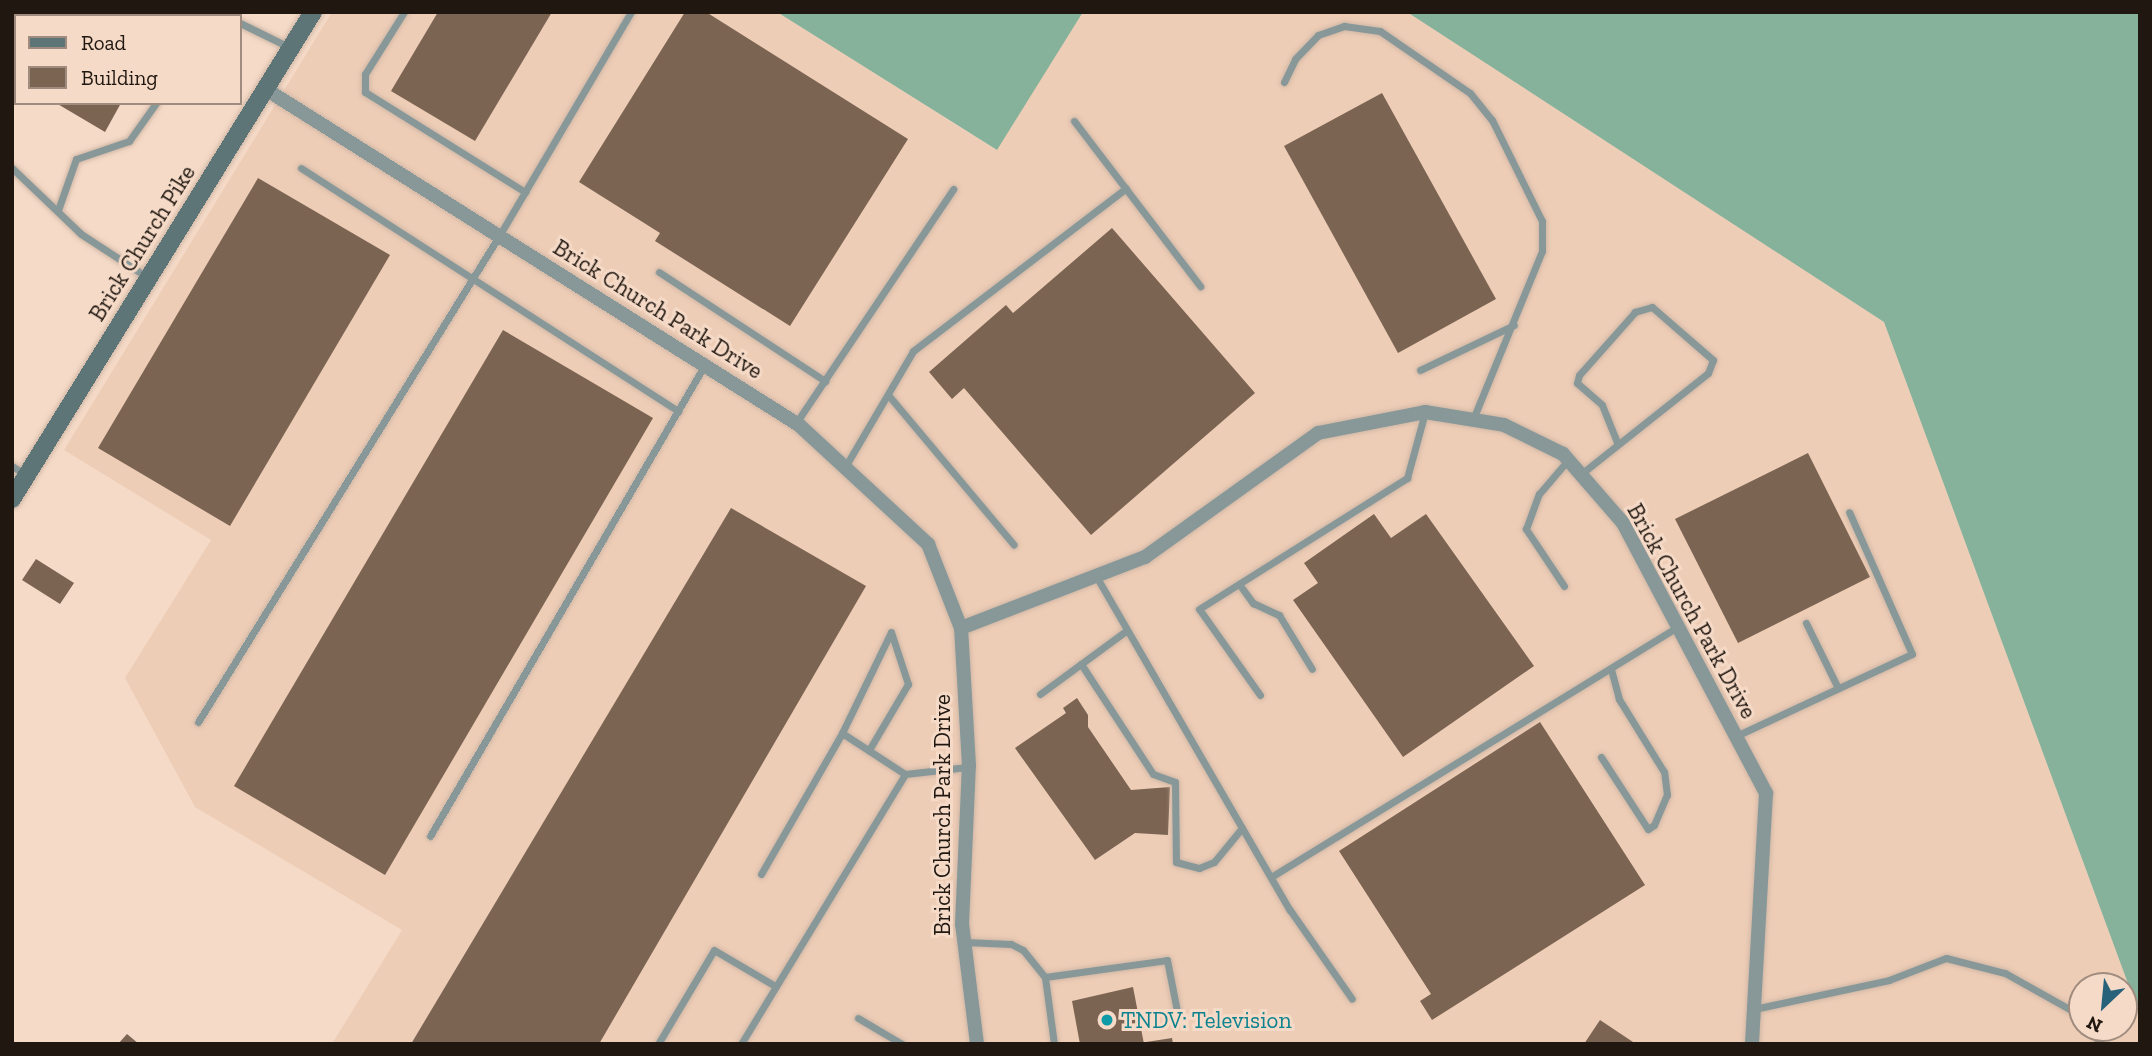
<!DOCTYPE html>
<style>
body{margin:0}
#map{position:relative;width:2152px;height:1056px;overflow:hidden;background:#f5dac7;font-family:"Zilla Slab",serif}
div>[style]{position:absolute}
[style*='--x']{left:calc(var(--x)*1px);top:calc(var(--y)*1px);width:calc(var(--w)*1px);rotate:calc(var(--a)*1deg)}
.built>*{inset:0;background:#eecdb6}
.forest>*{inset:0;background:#86b29b}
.building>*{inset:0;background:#7c6453}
.roads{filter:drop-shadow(0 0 2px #cfb7a6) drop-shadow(0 0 2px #cfb7a6)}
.service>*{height:7px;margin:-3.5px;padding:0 3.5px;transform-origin:3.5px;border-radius:3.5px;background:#889899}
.minor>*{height:14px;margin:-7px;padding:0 7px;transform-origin:7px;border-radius:7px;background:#889899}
.secondary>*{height:18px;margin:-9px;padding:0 9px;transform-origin:9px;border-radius:9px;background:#5e7577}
.dots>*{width:19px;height:19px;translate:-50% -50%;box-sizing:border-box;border:4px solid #f5dac7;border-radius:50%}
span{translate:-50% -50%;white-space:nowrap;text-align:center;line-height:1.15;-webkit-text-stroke:6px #f5dac7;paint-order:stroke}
.street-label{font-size:23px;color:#201710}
.culture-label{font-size:23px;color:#0d838f}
.left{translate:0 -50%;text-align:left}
.frame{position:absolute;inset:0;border:14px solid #201710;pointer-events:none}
.legend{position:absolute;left:14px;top:14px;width:228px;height:91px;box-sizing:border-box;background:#f5dac7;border:2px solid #a08c7e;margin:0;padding:9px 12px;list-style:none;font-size:21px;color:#201710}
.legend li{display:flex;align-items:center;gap:14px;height:35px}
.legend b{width:35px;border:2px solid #a08c7e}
.north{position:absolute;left:2068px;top:972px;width:70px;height:70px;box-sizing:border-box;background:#f5dac7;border:2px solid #a08c7e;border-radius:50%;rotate:206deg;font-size:19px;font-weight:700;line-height:28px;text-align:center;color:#201710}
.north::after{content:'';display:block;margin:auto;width:24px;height:32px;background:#28617a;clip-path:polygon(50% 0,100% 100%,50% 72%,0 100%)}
</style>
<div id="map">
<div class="built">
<i style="clip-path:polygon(evenodd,332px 12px,777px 12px,996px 150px,1083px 12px,1407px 12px,1884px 322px,2140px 1016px,2140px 1044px,332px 1044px,402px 930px,195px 807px,125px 678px,211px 540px,64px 450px,332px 12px,2082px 986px,2124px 986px,2124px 1028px,2082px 1028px,2082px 986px)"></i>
</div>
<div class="forest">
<i style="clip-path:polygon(777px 12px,1083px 12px,997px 150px)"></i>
<i style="clip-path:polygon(1407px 12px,2140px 12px,2140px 1016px,1884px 322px)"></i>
</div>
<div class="building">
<i style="clip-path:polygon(12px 12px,80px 16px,16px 16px,16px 80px)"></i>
<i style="clip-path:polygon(438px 12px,552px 12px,475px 141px,391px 91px)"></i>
<i style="clip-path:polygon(685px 12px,706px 12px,908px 139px,790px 326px,655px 241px,660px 233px,579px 182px)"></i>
<i style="clip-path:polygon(1382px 93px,1496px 299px,1398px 353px,1284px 146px)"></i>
<i style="clip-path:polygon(56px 103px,121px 103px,105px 132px)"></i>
<i style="clip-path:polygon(258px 178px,390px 255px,230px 526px,98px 448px)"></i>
<i style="clip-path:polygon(1112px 228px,1255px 393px,1091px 535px,964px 388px,952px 399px,929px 372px,1006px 305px,1013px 313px)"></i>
<i style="clip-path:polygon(503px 330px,653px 418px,385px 875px,234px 786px)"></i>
<i style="clip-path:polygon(1808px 453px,1870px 577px,1738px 643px,1675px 519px)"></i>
<i style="clip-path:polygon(731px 508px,866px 586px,599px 1044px,411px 1044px)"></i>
<i style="clip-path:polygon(1374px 514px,1391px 538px,1426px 514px,1534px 666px,1403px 757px,1293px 600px,1318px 583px,1304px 563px)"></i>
<i style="clip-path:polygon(36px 559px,74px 583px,60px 604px,22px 580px)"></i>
<i style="clip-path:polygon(1077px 698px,1088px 715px,1088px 727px,1131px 790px,1170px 787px,1168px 835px,1135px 833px,1095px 860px,1015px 748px,1066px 713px,1063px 708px)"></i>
<i style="clip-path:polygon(1540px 722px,1645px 885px,1432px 1020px,1420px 1001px,1431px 994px,1339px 851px)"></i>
<i style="clip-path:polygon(1133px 987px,1144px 1044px,1080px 1044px,1072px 1001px)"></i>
<i style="clip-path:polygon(1600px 1020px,1636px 1044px,1584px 1044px)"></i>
<i style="clip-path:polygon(127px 1034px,139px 1044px,118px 1044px)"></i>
<i style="clip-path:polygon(1172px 1038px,1173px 1044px,1146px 1044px,1146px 1042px)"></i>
</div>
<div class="roads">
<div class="service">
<i style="--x:216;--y:12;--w:9;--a:27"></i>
<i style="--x:404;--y:12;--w:73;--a:122.2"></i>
<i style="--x:365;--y:74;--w:18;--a:90"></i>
<i style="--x:365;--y:92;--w:189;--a:32"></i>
<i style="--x:163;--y:16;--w:4;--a:-76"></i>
<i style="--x:240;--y:23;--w:57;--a:26.1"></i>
<i style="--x:1284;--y:82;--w:25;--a:-64"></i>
<i style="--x:1295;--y:59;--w:33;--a:-46"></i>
<i style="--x:1318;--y:35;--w:28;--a:-19"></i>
<i style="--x:1344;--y:26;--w:36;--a:8"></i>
<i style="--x:1380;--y:31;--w:109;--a:34.6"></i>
<i style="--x:1470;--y:93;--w:35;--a:51"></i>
<i style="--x:1492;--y:120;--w:113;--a:63.7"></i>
<i style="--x:1542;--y:221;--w:30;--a:90"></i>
<i style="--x:1542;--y:251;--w:182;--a:112.3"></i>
<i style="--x:1074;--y:121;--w:208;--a:52.6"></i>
<i style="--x:12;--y:168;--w:95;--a:43.7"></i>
<i style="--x:81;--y:234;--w:79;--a:33.1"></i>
<i style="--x:301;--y:168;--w:449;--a:32.8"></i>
<i style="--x:58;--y:210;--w:54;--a:-70.6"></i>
<i style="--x:76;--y:159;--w:56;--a:-18.8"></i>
<i style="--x:129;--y:141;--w:47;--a:-54.6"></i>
<i style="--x:659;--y:272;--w:199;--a:33.3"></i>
<i style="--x:1420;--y:370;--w:104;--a:-25.6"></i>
<i style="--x:889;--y:396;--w:194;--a:50"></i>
<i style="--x:796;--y:423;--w:282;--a:-56.1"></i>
<i style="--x:12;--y:466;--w:17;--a:33"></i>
<i style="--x:845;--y:467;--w:134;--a:-59.6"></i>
<i style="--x:913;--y:351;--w:268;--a:-37.4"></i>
<i style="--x:1581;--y:474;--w:162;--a:-38.5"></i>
<i style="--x:1708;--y:373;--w:14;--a:-69"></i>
<i style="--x:1713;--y:360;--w:81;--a:-139"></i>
<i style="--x:1652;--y:307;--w:18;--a:164"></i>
<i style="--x:1635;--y:312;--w:84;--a:131.6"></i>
<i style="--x:1579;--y:375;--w:8;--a:104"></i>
<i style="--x:1577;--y:383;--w:33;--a:41"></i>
<i style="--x:1602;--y:405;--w:40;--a:68"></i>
<i style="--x:1096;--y:576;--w:386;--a:59.9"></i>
<i style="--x:1290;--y:910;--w:108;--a:55.1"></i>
<i style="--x:1239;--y:584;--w:24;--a:54"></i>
<i style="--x:1253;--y:603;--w:29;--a:25"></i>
<i style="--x:1279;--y:615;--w:63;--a:58.6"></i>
<i style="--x:1564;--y:586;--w:69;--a:-123.7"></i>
<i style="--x:1526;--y:529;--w:37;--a:-70"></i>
<i style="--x:1539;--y:494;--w:45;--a:-49.5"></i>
<i style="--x:1806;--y:623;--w:72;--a:63.8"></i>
<i style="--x:1081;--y:664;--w:131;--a:56.8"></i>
<i style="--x:1153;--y:774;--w:23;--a:20"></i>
<i style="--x:1175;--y:782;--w:80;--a:89.3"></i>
<i style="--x:1176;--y:862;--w:24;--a:15"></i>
<i style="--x:1199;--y:868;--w:16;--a:-22"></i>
<i style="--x:1214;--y:862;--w:44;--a:-50.5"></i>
<i style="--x:1040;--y:694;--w:108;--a:-36.3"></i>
<i style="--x:1260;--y:695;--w:105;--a:-125.3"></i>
<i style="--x:1199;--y:609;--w:246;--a:-32.2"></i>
<i style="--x:1407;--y:478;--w:68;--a:-74.7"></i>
<i style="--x:198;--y:722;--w:572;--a:-58.23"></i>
<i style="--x:499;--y:236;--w:260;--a:-59.5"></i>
<i style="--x:842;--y:733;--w:112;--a:-64.1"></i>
<i style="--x:891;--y:632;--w:55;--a:71.9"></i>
<i style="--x:908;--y:684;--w:77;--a:120.6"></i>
<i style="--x:1736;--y:736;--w:194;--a:-25"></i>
<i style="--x:1912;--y:654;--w:155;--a:-113.9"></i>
<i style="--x:1601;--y:757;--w:86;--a:56.9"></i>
<i style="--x:1648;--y:829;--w:7;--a:-34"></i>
<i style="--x:1654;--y:825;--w:33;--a:-67"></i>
<i style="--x:1667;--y:795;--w:23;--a:-97"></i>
<i style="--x:1664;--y:772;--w:86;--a:-121.7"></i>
<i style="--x:1619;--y:699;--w:31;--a:-105"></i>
<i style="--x:430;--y:836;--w:544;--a:-59.76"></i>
<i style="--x:761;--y:874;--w:163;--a:-60.1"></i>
<i style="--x:842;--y:733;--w:75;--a:33.1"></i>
<i style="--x:1271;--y:877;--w:478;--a:-31.6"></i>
<i style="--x:964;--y:942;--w:47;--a:2.4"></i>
<i style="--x:1011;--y:944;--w:13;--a:27"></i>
<i style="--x:1023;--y:950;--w:35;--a:51"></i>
<i style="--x:1754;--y:1009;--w:138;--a:-12.1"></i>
<i style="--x:1889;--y:980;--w:61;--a:-21.1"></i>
<i style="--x:1946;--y:958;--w:61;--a:14.3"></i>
<i style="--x:2005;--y:973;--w:88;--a:29.2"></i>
<i style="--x:858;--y:1018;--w:51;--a:30.6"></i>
<i style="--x:2094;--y:1028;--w:17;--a:73"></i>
<i style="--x:658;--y:1044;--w:109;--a:-59.2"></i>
<i style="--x:714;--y:950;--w:71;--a:30.5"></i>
<i style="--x:741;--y:1044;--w:316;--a:-58.7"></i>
<i style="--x:905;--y:774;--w:63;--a:-6.3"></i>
<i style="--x:1054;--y:1044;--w:68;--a:-97.7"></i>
<i style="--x:1045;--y:977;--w:123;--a:-7.9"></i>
<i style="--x:1167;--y:960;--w:57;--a:78.9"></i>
</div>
<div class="minor">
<i style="--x:267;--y:90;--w:629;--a:32.2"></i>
<i style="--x:799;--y:425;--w:176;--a:42.7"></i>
<i style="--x:928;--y:544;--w:90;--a:68.6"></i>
<i style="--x:977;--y:1044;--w:121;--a:-97.1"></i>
<i style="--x:962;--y:924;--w:158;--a:-87.5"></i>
<i style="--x:969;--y:766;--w:138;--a:-93.3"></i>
<i style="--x:961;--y:628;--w:197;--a:-21.1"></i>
<i style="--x:1145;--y:557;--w:213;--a:-35.6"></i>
<i style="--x:1318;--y:433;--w:109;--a:-11.1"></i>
<i style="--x:1425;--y:412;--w:80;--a:9.3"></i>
<i style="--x:1504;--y:425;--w:66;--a:26.2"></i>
<i style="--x:1563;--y:454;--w:91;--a:49"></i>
<i style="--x:1623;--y:523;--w:306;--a:62.1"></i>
<i style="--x:1766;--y:793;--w:251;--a:93.2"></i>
</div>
<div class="secondary">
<i style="--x:12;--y:499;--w:573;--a:-58.28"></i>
</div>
</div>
<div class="dots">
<i style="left:1107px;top:1020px;background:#0f9aa8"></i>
</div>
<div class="street-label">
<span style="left:142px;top:243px;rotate:-58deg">Brick Church Pike</span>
<span style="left:658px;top:309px;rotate:32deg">Brick Church Park Drive</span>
<span style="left:1692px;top:611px;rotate:61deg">Brick Church Park Drive</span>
<span style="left:942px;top:815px;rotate:-90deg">Brick Church Park Drive</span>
</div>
<div class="culture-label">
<span class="left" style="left:1121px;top:1020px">TNDV: Television</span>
</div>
<div class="frame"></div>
<ul class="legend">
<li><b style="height:9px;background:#5e7577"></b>Road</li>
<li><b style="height:19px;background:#7c6453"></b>Building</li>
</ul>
<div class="north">N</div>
</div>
